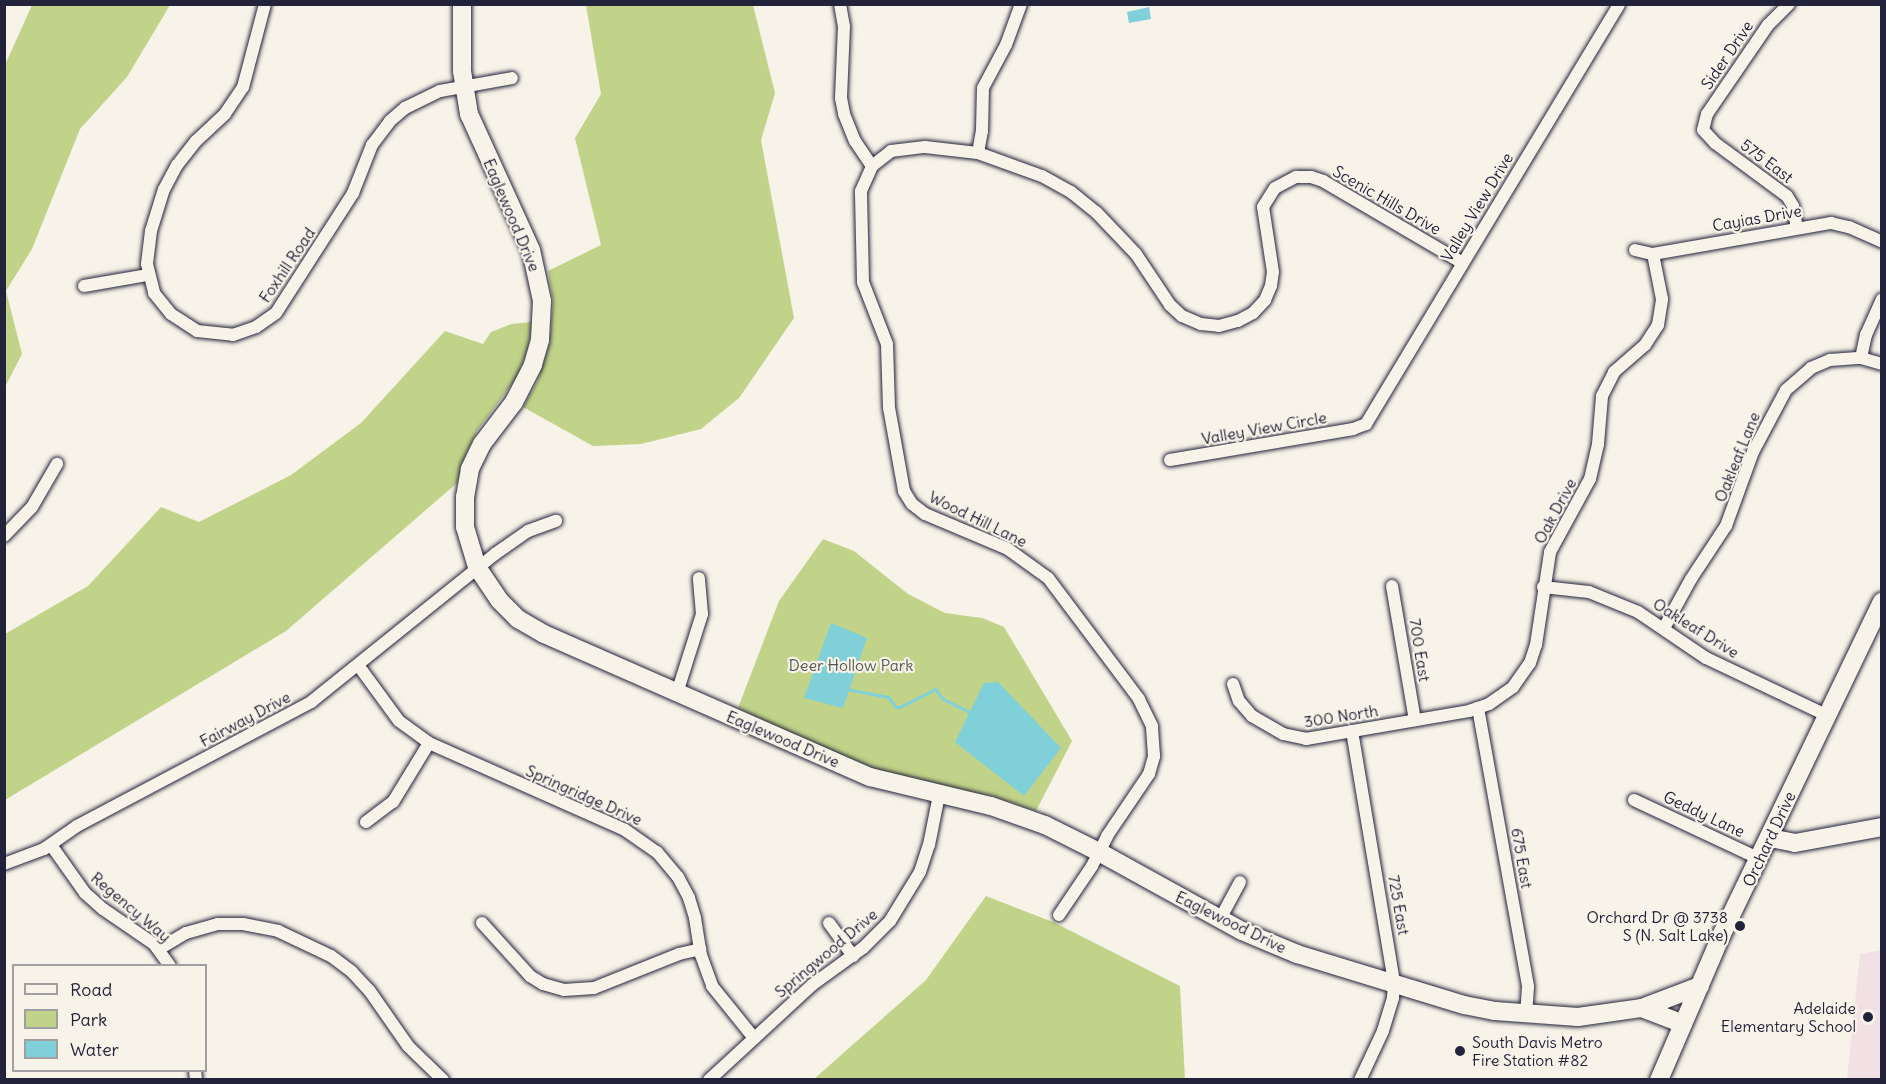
<!DOCTYPE html>
<style>
body{margin:0}
#map{position:relative;width:1886px;height:1084px;overflow:hidden;background:#f7f3e8;font-family:Delius,sans-serif}
div>[style]{position:absolute}
[style*='--x']{left:calc(var(--x)*1px);top:calc(var(--y)*1px);width:calc(var(--w)*1px);rotate:calc(var(--a)*1deg)}
.built>*{inset:0;background:#f1e1e4}
.green>*{inset:0;background:#c1d388}
.water>*{inset:0;background:#7fd0d9}
.stream>*{height:3px;margin:-1.5px;padding:0 1.5px;transform-origin:1.5px;border-radius:1.5px;background:#7fd0d9}
.roads{filter:drop-shadow(0 0 2px #22223b) drop-shadow(0 0 2px #22223b)}
.street>*{height:12px;margin:-6px;padding:0 6px;transform-origin:6px;border-radius:6px;background:#f7f3e8}
.secondary>*{height:18px;margin:-9px;padding:0 9px;transform-origin:9px;border-radius:9px;background:#f7f3e8}
.dots>*{width:16px;height:16px;translate:-50% -50%;box-sizing:border-box;border:3px solid #f7f3e8;border-radius:50%}
span{translate:-50% -50%;white-space:nowrap;text-align:center;line-height:1.15;-webkit-text-stroke:4.5px #f7f3e8;paint-order:stroke}
.street-label{font-size:16px;color:#22223b}
.park-label{font-size:16px;color:#525752}
.poi-label{font-size:16px;color:#22223b}
.right{translate:-100% -50%;text-align:right}
.left{translate:0 -50%;text-align:left}
.frame{position:absolute;inset:0;border:6px solid #22223b;pointer-events:none}
.legend{position:absolute;left:12px;top:964px;width:195px;height:108px;box-sizing:border-box;background:#f7f3e8;border:2px solid #a29fa3;margin:0;padding:8px 10px;list-style:none;font-size:18px;color:#22223b}
.legend li{display:flex;align-items:center;gap:12px;height:30px}
.legend b{width:30px;border:2px solid #a29fa3}
</style>
<div id="map">
<div class="built">
<i style="clip-path:polygon(1881px 950px,1881px 1079px,1847px 1079px,1860px 954px)"></i>
</div>
<div class="green">
<i style="clip-path:polygon(32px 5px,170px 5px,127px 77px,80px 129px,32px 249px,6px 291px,22px 354px,5px 387px,5px 65px)"></i>
<i style="clip-path:polygon(586px 5px,753px 5px,775px 93px,761px 140px,794px 318px,739px 398px,701px 429px,641px 444px,593px 446px,523px 407px,537px 382px,550px 342px,553px 301px,548px 271px,601px 245px,575px 138px,601px 94px)"></i>
<i style="clip-path:polygon(532px 322px,528px 348px,517px 377px,477px 431px,466px 454px,457px 483px,286px 631px,5px 800px,5px 634px,88px 586px,161px 507px,199px 522px,291px 475px,361px 423px,445px 331px,483px 344px,491px 332px,511px 324px)"></i>
<i style="clip-path:polygon(823px 539px,854px 551px,908px 594px,945px 613px,982px 618px,1004px 627px,1072px 741px,1036px 811px,989px 795px,942px 788px,871px 770px,814px 747px,738px 708px,779px 601px)"></i>
<i style="clip-path:polygon(986px 896px,1053px 922px,1180px 986px,1185px 1079px,814px 1079px,926px 980px)"></i>
</div>
<div class="water">
<i style="clip-path:polygon(1149px 7px,1151px 19px,1129px 23px,1127px 12px)"></i>
<i style="clip-path:polygon(831px 623px,867px 638px,843px 708px,804px 698px)"></i>
<i style="clip-path:polygon(998px 682px,1061px 748px,1024px 796px,955px 742px,984px 683px)"></i>
</div>
<div class="stream">
<i style="--x:846;--y:689;--w:43;--a:10.8"></i>
<i style="--x:888;--y:697;--w:13;--a:51"></i>
<i style="--x:896;--y:707;--w:4;--a:0"></i>
<i style="--x:900;--y:707;--w:39;--a:-27"></i>
<i style="--x:935;--y:689;--w:13;--a:51"></i>
<i style="--x:943;--y:699;--w:32;--a:26"></i>
</div>
<div class="roads">
<div class="street">
<i style="--x:265;--y:4;--w:86;--a:104.8"></i>
<i style="--x:243;--y:87;--w:32;--a:124"></i>
<i style="--x:225;--y:114;--w:40;--a:137"></i>
<i style="--x:196;--y:141;--w:31;--a:128"></i>
<i style="--x:177;--y:165;--w:27;--a:118"></i>
<i style="--x:164;--y:189;--w:44;--a:107.2"></i>
<i style="--x:151;--y:231;--w:33;--a:97"></i>
<i style="--x:147;--y:264;--w:30;--a:76"></i>
<i style="--x:154;--y:293;--w:27;--a:51"></i>
<i style="--x:171;--y:314;--w:31;--a:33"></i>
<i style="--x:197;--y:331;--w:36;--a:6"></i>
<i style="--x:233;--y:335;--w:24;--a:-19"></i>
<i style="--x:256;--y:327;--w:24;--a:-35"></i>
<i style="--x:276;--y:313;--w:143;--a:-57.3"></i>
<i style="--x:353;--y:193;--w:52;--a:-68.4"></i>
<i style="--x:372;--y:145;--w:30;--a:-53"></i>
<i style="--x:390;--y:121;--w:20;--a:-41"></i>
<i style="--x:405;--y:108;--w:39;--a:-26"></i>
<i style="--x:440;--y:91;--w:73;--a:-10.2"></i>
<i style="--x:840;--y:4;--w:22;--a:80"></i>
<i style="--x:844;--y:26;--w:72;--a:92.4"></i>
<i style="--x:841;--y:98;--w:16;--a:79"></i>
<i style="--x:844;--y:114;--w:29;--a:68"></i>
<i style="--x:855;--y:141;--w:30;--a:56"></i>
<i style="--x:1789;--y:4;--w:30;--a:135"></i>
<i style="--x:1768;--y:25;--w:108;--a:124.4"></i>
<i style="--x:1707;--y:114;--w:16;--a:104"></i>
<i style="--x:1703;--y:130;--w:18;--a:47"></i>
<i style="--x:1715;--y:143;--w:89;--a:36.4"></i>
<i style="--x:1787;--y:196;--w:12;--a:59"></i>
<i style="--x:1793;--y:206;--w:22;--a:80"></i>
<i style="--x:978;--y:153;--w:22;--a:-80"></i>
<i style="--x:982;--y:131;--w:43;--a:-88.7"></i>
<i style="--x:983;--y:88;--w:49;--a:-61.9"></i>
<i style="--x:1006;--y:45;--w:44;--a:-69.9"></i>
<i style="--x:1635;--y:250;--w:18;--a:13"></i>
<i style="--x:1653;--y:254;--w:181;--a:-9.9"></i>
<i style="--x:1831;--y:223;--w:18;--a:13"></i>
<i style="--x:1849;--y:227;--w:36;--a:24"></i>
<i style="--x:84;--y:286;--w:65;--a:-9.8"></i>
<i style="--x:1861;--y:358;--w:24;--a:-78"></i>
<i style="--x:1866;--y:335;--w:39;--a:-66"></i>
<i style="--x:1170;--y:460;--w:186;--a:-9.6"></i>
<i style="--x:1353;--y:429;--w:14;--a:-21"></i>
<i style="--x:1366;--y:424;--w:490;--a:-58.9"></i>
<i style="--x:4;--y:536;--w:40;--a:-46"></i>
<i style="--x:32;--y:507;--w:50;--a:-59.8"></i>
<i style="--x:1392;--y:586;--w:136;--a:80.3"></i>
<i style="--x:1543;--y:587;--w:46;--a:6.2"></i>
<i style="--x:1589;--y:592;--w:53;--a:22.2"></i>
<i style="--x:1638;--y:612;--w:82;--a:34.1"></i>
<i style="--x:1706;--y:658;--w:133;--a:25.4"></i>
<i style="--x:1664;--y:628;--w:56;--a:-61.1"></i>
<i style="--x:1691;--y:579;--w:64;--a:-56.6"></i>
<i style="--x:1726;--y:526;--w:79;--a:-70"></i>
<i style="--x:1753;--y:452;--w:70;--a:-62"></i>
<i style="--x:1786;--y:390;--w:33;--a:-41"></i>
<i style="--x:1811;--y:368;--w:21;--a:-23"></i>
<i style="--x:1830;--y:360;--w:31;--a:-4"></i>
<i style="--x:1861;--y:358;--w:22;--a:16"></i>
<i style="--x:358;--y:665;--w:69;--a:53.8"></i>
<i style="--x:399;--y:721;--w:37;--a:36"></i>
<i style="--x:429;--y:743;--w:214;--a:23.9"></i>
<i style="--x:625;--y:830;--w:39;--a:35"></i>
<i style="--x:657;--y:852;--w:33;--a:50"></i>
<i style="--x:678;--y:877;--w:24;--a:62"></i>
<i style="--x:689;--y:898;--w:21;--a:73"></i>
<i style="--x:695;--y:918;--w:37;--a:81"></i>
<i style="--x:701;--y:955;--w:33;--a:70"></i>
<i style="--x:712;--y:986;--w:67;--a:51.1"></i>
<i style="--x:1233;--y:684;--w:18;--a:71"></i>
<i style="--x:1239;--y:701;--w:20;--a:49"></i>
<i style="--x:1252;--y:716;--w:36;--a:30"></i>
<i style="--x:1283;--y:734;--w:24;--a:12"></i>
<i style="--x:1306;--y:739;--w:165;--a:-9.7"></i>
<i style="--x:1469;--y:711;--w:21;--a:-19"></i>
<i style="--x:1489;--y:704;--w:29;--a:-35"></i>
<i style="--x:1513;--y:687;--w:29;--a:-55"></i>
<i style="--x:1530;--y:663;--w:19;--a:-72"></i>
<i style="--x:1536;--y:645;--w:94;--a:-81.4"></i>
<i style="--x:1550;--y:552;--w:83;--a:-61.3"></i>
<i style="--x:1590;--y:479;--w:36;--a:-77"></i>
<i style="--x:1598;--y:444;--w:48;--a:-85.2"></i>
<i style="--x:1602;--y:396;--w:27;--a:-63"></i>
<i style="--x:1614;--y:372;--w:41;--a:-41.1"></i>
<i style="--x:1645;--y:345;--w:24;--a:-57"></i>
<i style="--x:1658;--y:325;--w:26;--a:-81"></i>
<i style="--x:1662;--y:299;--w:46;--a:-101.3"></i>
<i style="--x:677;--y:693;--w:83;--a:-72.4"></i>
<i style="--x:702;--y:614;--w:36;--a:-95"></i>
<i style="--x:1478;--y:708;--w:283;--a:79.8"></i>
<i style="--x:1528;--y:987;--w:28;--a:94"></i>
<i style="--x:1352;--y:731;--w:255;--a:80.5"></i>
<i style="--x:1394;--y:983;--w:15;--a:94"></i>
<i style="--x:1393;--y:998;--w:34;--a:107"></i>
<i style="--x:1383;--y:1031;--w:54;--a:115.1"></i>
<i style="--x:1634;--y:800;--w:139;--a:25.1"></i>
<i style="--x:366;--y:822;--w:34;--a:-37"></i>
<i style="--x:393;--y:802;--w:69;--a:-58.6"></i>
<i style="--x:51;--y:845;--w:59;--a:54.7"></i>
<i style="--x:85;--y:893;--w:24;--a:42"></i>
<i style="--x:103;--y:909;--w:62;--a:34.5"></i>
<i style="--x:154;--y:944;--w:27;--a:54"></i>
<i style="--x:4;--y:864;--w:43;--a:-20.6"></i>
<i style="--x:44;--y:849;--w:40;--a:-34.9"></i>
<i style="--x:77;--y:826;--w:265;--a:-27.9"></i>
<i style="--x:311;--y:702;--w:236;--a:-38.8"></i>
<i style="--x:495;--y:554;--w:40;--a:-34.9"></i>
<i style="--x:528;--y:531;--w:30;--a:-20"></i>
<i style="--x:1059;--y:915;--w:59;--a:-56"></i>
<i style="--x:1092;--y:866;--w:34;--a:-63"></i>
<i style="--x:1107;--y:836;--w:75;--a:-55.9"></i>
<i style="--x:1149;--y:774;--w:19;--a:-74"></i>
<i style="--x:1154;--y:756;--w:30;--a:-94"></i>
<i style="--x:1152;--y:726;--w:30;--a:-116"></i>
<i style="--x:1139;--y:699;--w:151;--a:-126.9"></i>
<i style="--x:1048;--y:578;--w:49;--a:-144.1"></i>
<i style="--x:1008;--y:549;--w:90;--a:-157.1"></i>
<i style="--x:925;--y:514;--w:16;--a:-142"></i>
<i style="--x:912;--y:504;--w:15;--a:-122"></i>
<i style="--x:904;--y:491;--w:84;--a:-100.2"></i>
<i style="--x:889;--y:408;--w:64;--a:-91.8"></i>
<i style="--x:887;--y:344;--w:66;--a:-111.2"></i>
<i style="--x:863;--y:282;--w:91;--a:-91.3"></i>
<i style="--x:861;--y:191;--w:27;--a:-66"></i>
<i style="--x:872;--y:166;--w:24;--a:-38"></i>
<i style="--x:891;--y:151;--w:34;--a:-7"></i>
<i style="--x:925;--y:147;--w:53;--a:6.5"></i>
<i style="--x:978;--y:153;--w:68;--a:19.8"></i>
<i style="--x:1042;--y:176;--w:33;--a:29"></i>
<i style="--x:1071;--y:192;--w:32;--a:39"></i>
<i style="--x:1096;--y:212;--w:58;--a:46.4"></i>
<i style="--x:1136;--y:254;--w:61;--a:56.3"></i>
<i style="--x:1170;--y:305;--w:16;--a:43"></i>
<i style="--x:1182;--y:316;--w:21;--a:23"></i>
<i style="--x:1201;--y:324;--w:18;--a:6"></i>
<i style="--x:1219;--y:326;--w:20;--a:-15"></i>
<i style="--x:1238;--y:321;--w:17;--a:-28"></i>
<i style="--x:1253;--y:313;--w:18;--a:-47"></i>
<i style="--x:1265;--y:300;--w:15;--a:-67"></i>
<i style="--x:1271;--y:286;--w:14;--a:-82"></i>
<i style="--x:1273;--y:272;--w:66;--a:-98.7"></i>
<i style="--x:1263;--y:207;--w:22;--a:-58"></i>
<i style="--x:1275;--y:188;--w:24;--a:-28"></i>
<i style="--x:1296;--y:177;--w:15;--a:0"></i>
<i style="--x:1311;--y:177;--w:13;--a:18"></i>
<i style="--x:1323;--y:181;--w:162;--a:30.4"></i>
<i style="--x:1220;--y:919;--w:42;--a:-61.6"></i>
<i style="--x:482;--y:923;--w:72;--a:47.8"></i>
<i style="--x:530;--y:976;--w:15;--a:32"></i>
<i style="--x:543;--y:984;--w:22;--a:16"></i>
<i style="--x:564;--y:990;--w:30;--a:-4"></i>
<i style="--x:594;--y:988;--w:92;--a:-21.8"></i>
<i style="--x:679;--y:954;--w:22;--a:-13"></i>
<i style="--x:829;--y:923;--w:41;--a:54"></i>
<i style="--x:159;--y:949;--w:31;--a:-31"></i>
<i style="--x:186;--y:933;--w:33;--a:-16"></i>
<i style="--x:218;--y:924;--w:25;--a:0"></i>
<i style="--x:243;--y:924;--w:36;--a:11"></i>
<i style="--x:278;--y:931;--w:59;--a:25.3"></i>
<i style="--x:331;--y:956;--w:26;--a:37"></i>
<i style="--x:352;--y:972;--w:25;--a:47"></i>
<i style="--x:369;--y:990;--w:68;--a:55.1"></i>
<i style="--x:408;--y:1046;--w:49;--a:44.2"></i>
<i style="--x:195;--y:1070;--w:10;--a:84"></i>
<i style="--x:709;--y:1080;--w:140;--a:-42.7"></i>
<i style="--x:812;--y:985;--w:63;--a:-36"></i>
<i style="--x:863;--y:948;--w:38;--a:-45"></i>
<i style="--x:890;--y:921;--w:57;--a:-58.5"></i>
<i style="--x:920;--y:872;--w:28;--a:-72"></i>
<i style="--x:929;--y:845;--w:51;--a:-78.7"></i>
</div>
<div class="secondary">
<i style="--x:462;--y:4;--w:67;--a:90"></i>
<i style="--x:462;--y:71;--w:44;--a:80.8"></i>
<i style="--x:469;--y:114;--w:149;--a:65.5"></i>
<i style="--x:531;--y:250;--w:52;--a:77.8"></i>
<i style="--x:542;--y:301;--w:39;--a:93"></i>
<i style="--x:540;--y:340;--w:26;--a:106"></i>
<i style="--x:533;--y:365;--w:42;--a:117.2"></i>
<i style="--x:514;--y:402;--w:53;--a:127.3"></i>
<i style="--x:482;--y:444;--w:28;--a:116"></i>
<i style="--x:470;--y:469;--w:28;--a:100"></i>
<i style="--x:465;--y:497;--w:30;--a:90"></i>
<i style="--x:465;--y:527;--w:42;--a:73.3"></i>
<i style="--x:477;--y:567;--w:40;--a:56"></i>
<i style="--x:499;--y:600;--w:27;--a:45"></i>
<i style="--x:518;--y:619;--w:30;--a:30"></i>
<i style="--x:544;--y:634;--w:356;--a:23.7"></i>
<i style="--x:870;--y:777;--w:124;--a:13.5"></i>
<i style="--x:991;--y:806;--w:57;--a:19.4"></i>
<i style="--x:1045;--y:825;--w:60;--a:26.6"></i>
<i style="--x:1099;--y:852;--w:163;--a:28.9"></i>
<i style="--x:1242;--y:931;--w:60;--a:22.7"></i>
<i style="--x:1297;--y:954;--w:175;--a:17"></i>
<i style="--x:1464;--y:1005;--w:32;--a:11"></i>
<i style="--x:1495;--y:1011;--w:83;--a:4.1"></i>
<i style="--x:1578;--y:1017;--w:65;--a:-8"></i>
<i style="--x:1642;--y:1008;--w:44;--a:21.3"></i>
<i style="--x:1770;--y:838;--w:25;--a:11"></i>
<i style="--x:1795;--y:843;--w:88;--a:-10.4"></i>
<i style="--x:1642;--y:1008;--w:62;--a:-20.8"></i>
<i style="--x:1659;--y:1080;--w:159;--a:-66.7"></i>
<i style="--x:1722;--y:934;--w:369;--a:-64.3"></i>
</div>
</div>
<div class="dots">
<i style="left:1740px;top:926px;background:#22223b"></i>
<i style="left:1868px;top:1017px;background:#22223b"></i>
<i style="left:1460px;top:1051px;background:#22223b"></i>
</div>
<div class="street-label">
<span style="left:1727px;top:55px;rotate:-56deg">Sider Drive</span>
<span style="left:1767px;top:161px;rotate:37deg">575 East</span>
<span style="left:1387px;top:200px;rotate:30deg">Scenic Hills Drive</span>
<span style="left:1477px;top:207px;rotate:-59deg">Valley View Drive</span>
<span style="left:512px;top:215px;rotate:67deg">Eaglewood Drive</span>
<span style="left:1757px;top:218px;rotate:-10deg">Cayias Drive</span>
<span style="left:287px;top:265px;rotate:-56deg">Foxhill Road</span>
<span style="left:1264px;top:428px;rotate:-10deg">Valley View Circle</span>
<span style="left:1737px;top:457px;rotate:-68deg">Oakleaf Lane</span>
<span style="left:1555px;top:511px;rotate:-62deg">Oak Drive</span>
<span style="left:978px;top:519px;rotate:26deg">Wood Hill Lane</span>
<span style="left:1696px;top:628px;rotate:32deg">Oakleaf Drive</span>
<span style="left:1420px;top:650px;rotate:81deg">700 East</span>
<span style="left:1341px;top:716px;rotate:-9deg">300 North</span>
<span style="left:245px;top:719px;rotate:-28deg">Fairway Drive</span>
<span style="left:783px;top:739px;rotate:23deg">Eaglewood Drive</span>
<span style="left:584px;top:795px;rotate:24deg">Springridge Drive</span>
<span style="left:1704px;top:814px;rotate:25deg">Geddy Lane</span>
<span style="left:1769px;top:839px;rotate:-65deg">Orchard Drive</span>
<span style="left:1522px;top:858px;rotate:80deg">675 East</span>
<span style="left:1399px;top:905px;rotate:80deg">725 East</span>
<span style="left:131px;top:907px;rotate:40deg">Regency Way</span>
<span style="left:1231px;top:922px;rotate:26deg">Eaglewood Drive</span>
<span style="left:826px;top:953px;rotate:-40deg">Springwood Drive</span>
</div>
<div class="park-label">
<span style="left:851px;top:665px">Deer Hollow Park</span>
</div>
<div class="poi-label">
<span class="right" style="left:1728px;top:926px">Orchard Dr @ 3738<br>S (N. Salt Lake)</span>
<span class="right" style="left:1856px;top:1017px">Adelaide<br>Elementary School</span>
<span class="left" style="left:1472px;top:1051px">South Davis Metro<br>Fire Station #82</span>
</div>
<div class="frame"></div>
<ul class="legend">
<li><b style="height:8px;background:#f7f3e8"></b>Road</li>
<li><b style="height:16px;background:#c1d388"></b>Park</li>
<li><b style="height:16px;background:#7fd0d9"></b>Water</li>
</ul>
</div>
